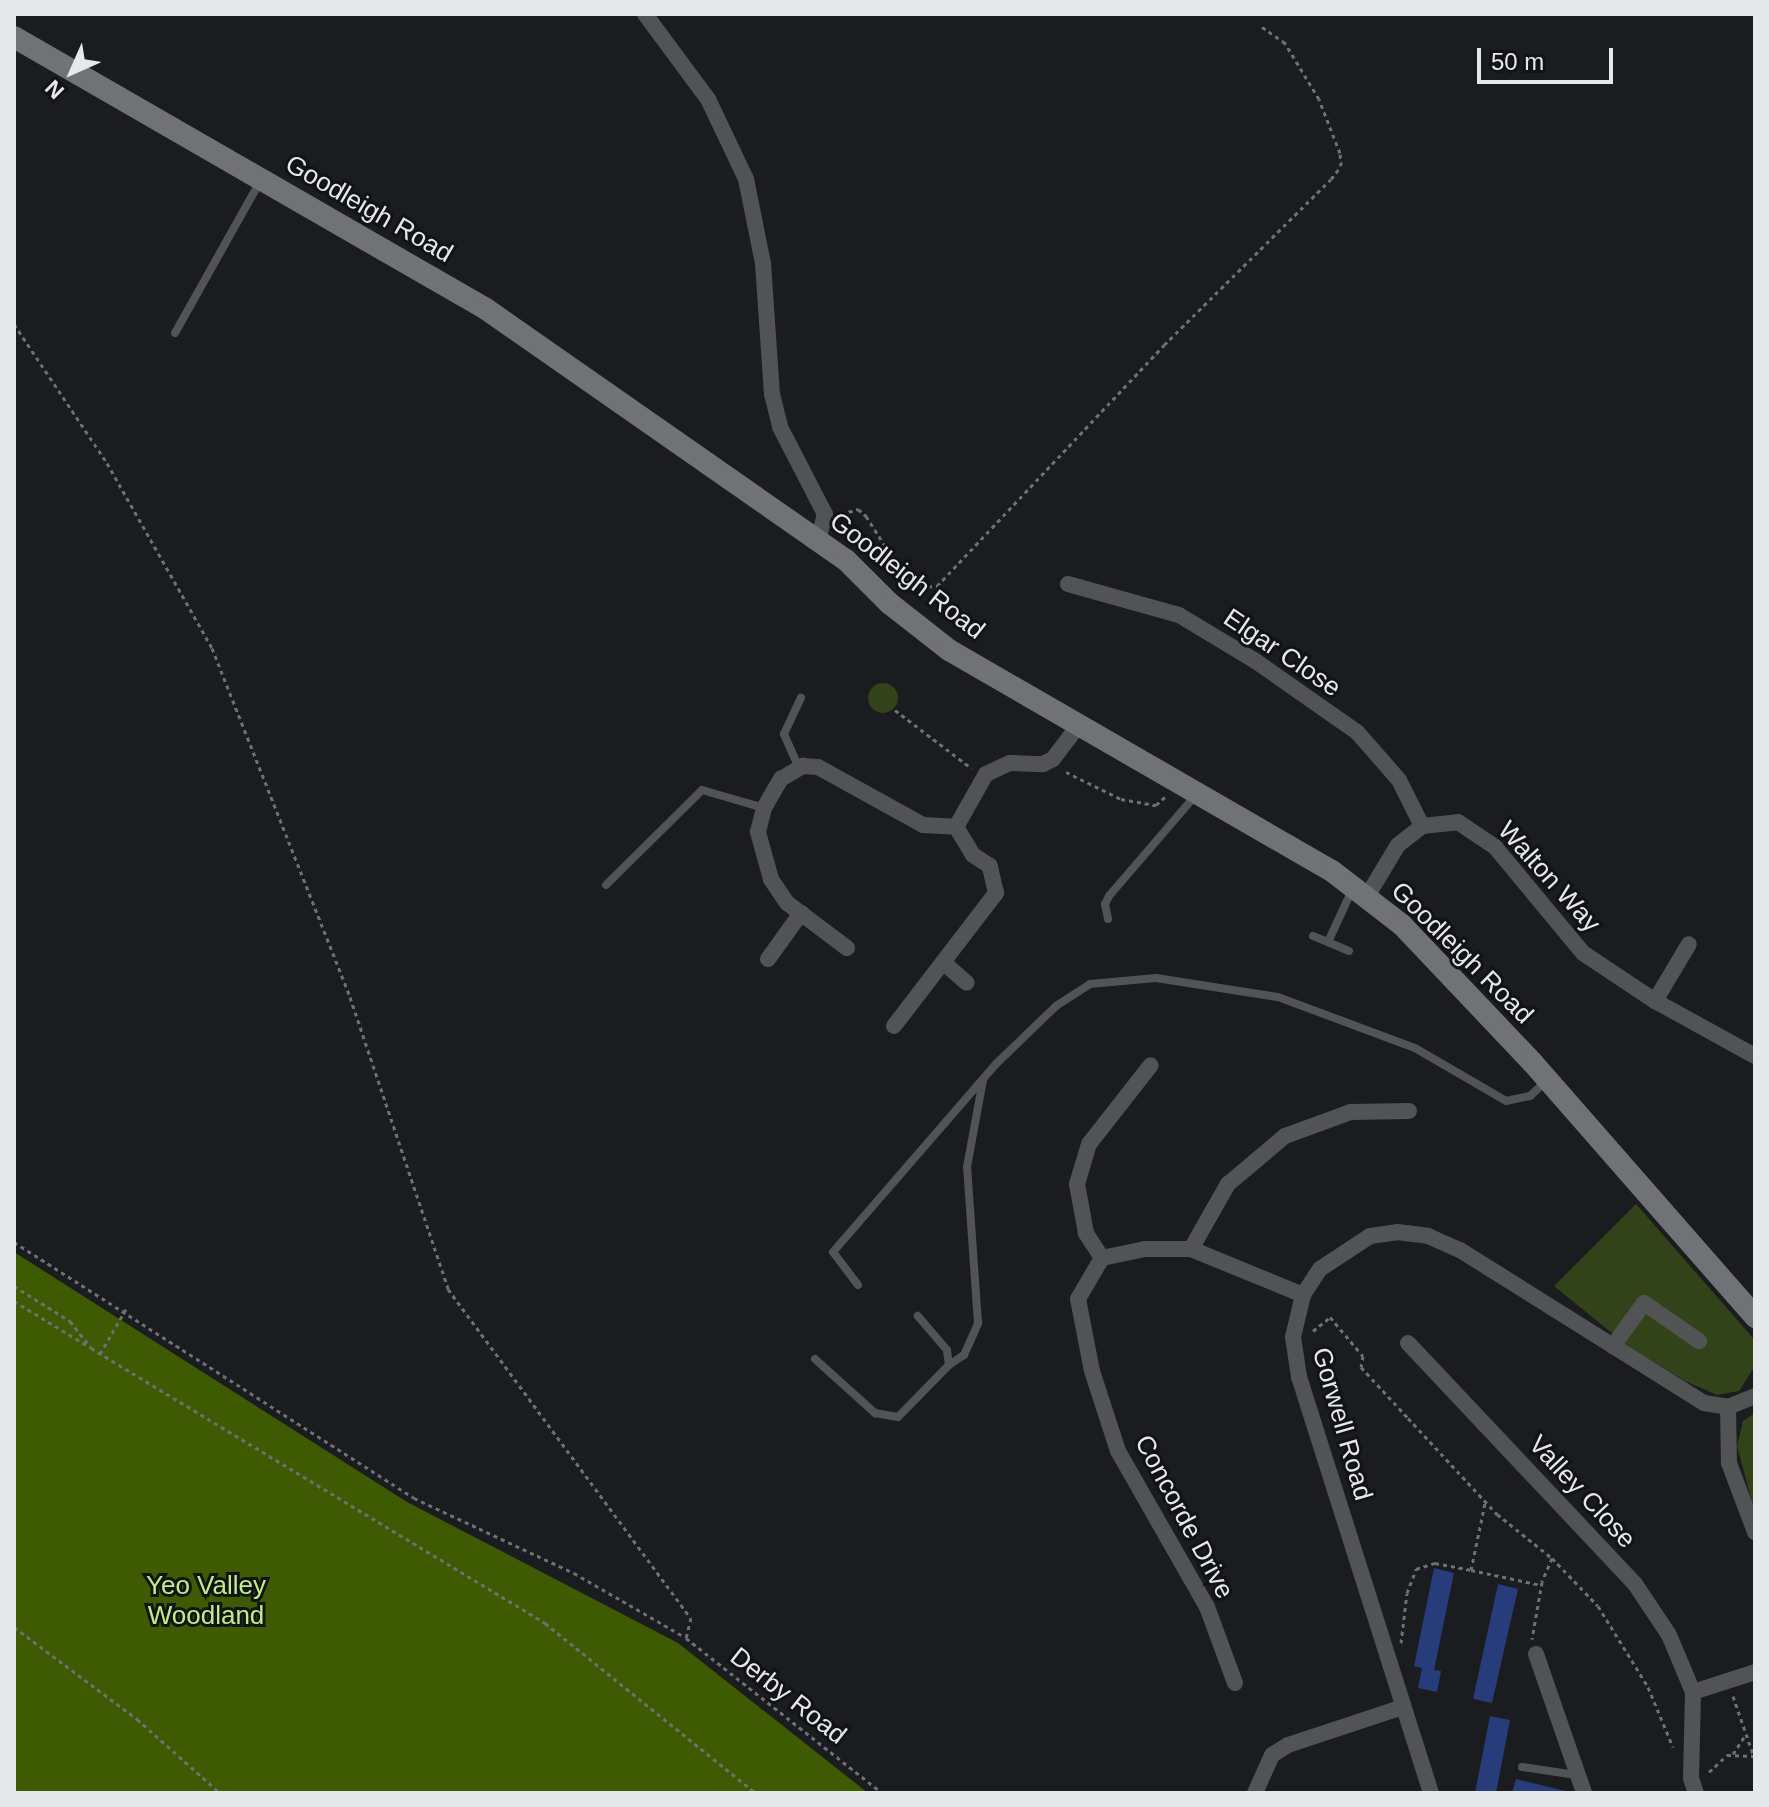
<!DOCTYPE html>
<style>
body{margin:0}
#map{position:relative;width:1769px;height:1807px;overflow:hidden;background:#1b1c1f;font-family:Helvetica,sans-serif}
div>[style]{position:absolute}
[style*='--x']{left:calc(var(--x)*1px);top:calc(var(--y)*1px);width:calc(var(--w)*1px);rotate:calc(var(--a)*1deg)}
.green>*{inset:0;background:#32431a}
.round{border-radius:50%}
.forest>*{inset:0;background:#3e5a02}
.building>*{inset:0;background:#273c7b}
.path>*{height:3px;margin-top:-1.5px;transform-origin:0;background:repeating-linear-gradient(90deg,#6f7073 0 4px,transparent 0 8px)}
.lane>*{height:8px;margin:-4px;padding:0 4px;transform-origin:4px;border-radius:4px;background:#525355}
.street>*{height:16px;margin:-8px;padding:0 8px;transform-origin:8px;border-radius:8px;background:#525355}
.secondary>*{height:22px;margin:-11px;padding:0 11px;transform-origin:11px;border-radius:11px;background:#717275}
span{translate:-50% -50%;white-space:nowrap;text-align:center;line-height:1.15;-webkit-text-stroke:6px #121316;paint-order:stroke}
.street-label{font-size:26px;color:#e7e8ea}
.park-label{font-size:26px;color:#c1ed85}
.frame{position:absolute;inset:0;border:16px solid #e7e8ea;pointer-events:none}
.north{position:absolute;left:32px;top:32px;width:80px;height:80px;-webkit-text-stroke:6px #121316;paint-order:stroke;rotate:225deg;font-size:22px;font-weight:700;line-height:32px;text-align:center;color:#e7e8ea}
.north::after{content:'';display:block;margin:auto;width:28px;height:36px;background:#e7e8ea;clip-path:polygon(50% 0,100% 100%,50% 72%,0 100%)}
.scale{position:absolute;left:1477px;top:48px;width:136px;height:36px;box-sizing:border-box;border:4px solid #e7e8ea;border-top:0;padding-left:10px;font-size:24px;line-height:28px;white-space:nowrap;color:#e7e8ea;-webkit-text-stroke:6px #121316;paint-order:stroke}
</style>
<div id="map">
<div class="green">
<i class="round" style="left:868px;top:683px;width:30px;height:30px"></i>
<i style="clip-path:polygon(1636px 1204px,1753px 1338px,1755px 1366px,1739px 1391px,1717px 1395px,1685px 1381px,1629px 1347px,1554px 1286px)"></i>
<i style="clip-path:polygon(1755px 1413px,1755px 1513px,1737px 1446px,1743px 1421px)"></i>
</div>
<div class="forest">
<i style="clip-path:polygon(14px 1252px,407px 1502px,678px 1643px,868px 1793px,14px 1793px)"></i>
</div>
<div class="building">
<i style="clip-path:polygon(1434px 1568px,1454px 1573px,1434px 1670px,1441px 1671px,1437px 1692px,1418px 1688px,1422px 1668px,1414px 1666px)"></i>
<i style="clip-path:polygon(1498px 1584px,1518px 1589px,1492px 1703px,1473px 1699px)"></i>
<i style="clip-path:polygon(1490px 1716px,1510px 1720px,1496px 1793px,1475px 1793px)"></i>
<i style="clip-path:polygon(1516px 1779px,1570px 1792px,1569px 1793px,1512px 1793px)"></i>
</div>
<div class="path">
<i style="--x:14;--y:324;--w:167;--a:56.2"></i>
<i style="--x:107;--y:463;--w:213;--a:60.4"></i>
<i style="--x:212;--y:648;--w:375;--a:68.4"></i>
<i style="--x:350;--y:997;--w:308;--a:71.4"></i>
<i style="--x:448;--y:1289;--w:409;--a:53.6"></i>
<i style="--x:691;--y:1618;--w:21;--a:104"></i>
<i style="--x:686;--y:1638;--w:250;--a:38.3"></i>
<i style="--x:841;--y:514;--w:18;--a:-16"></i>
<i style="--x:858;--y:509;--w:11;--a:41"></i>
<i style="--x:866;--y:516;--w:85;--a:57.4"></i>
<i style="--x:912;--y:588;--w:25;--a:-5"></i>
<i style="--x:937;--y:586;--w:331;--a:-46.7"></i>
<i style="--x:1164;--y:345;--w:235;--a:-44.8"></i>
<i style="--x:1331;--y:179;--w:16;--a:-52"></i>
<i style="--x:1341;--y:166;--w:13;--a:-94"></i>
<i style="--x:1340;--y:153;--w:58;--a:-111.3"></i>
<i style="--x:1319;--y:99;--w:66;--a:-121.3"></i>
<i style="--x:1285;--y:43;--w:29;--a:-145"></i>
<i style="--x:895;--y:710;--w:96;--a:37.3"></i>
<i style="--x:1066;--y:772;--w:61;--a:26.1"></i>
<i style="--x:1121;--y:799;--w:36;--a:10"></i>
<i style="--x:1156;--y:805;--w:12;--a:-42"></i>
<i style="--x:14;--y:1242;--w:475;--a:32.6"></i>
<i style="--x:414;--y:1498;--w:177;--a:25.1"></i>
<i style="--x:574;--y:1573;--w:128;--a:30"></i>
<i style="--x:14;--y:1286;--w:66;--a:32"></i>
<i style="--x:70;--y:1321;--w:34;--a:52"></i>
<i style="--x:91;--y:1348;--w:531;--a:31.2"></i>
<i style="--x:545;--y:1623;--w:271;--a:38.9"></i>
<i style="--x:14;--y:1301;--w:87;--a:31.3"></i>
<i style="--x:1313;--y:1331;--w:22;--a:-39"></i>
<i style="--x:1330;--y:1317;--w:51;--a:49.8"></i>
<i style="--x:1363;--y:1356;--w:11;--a:100"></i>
<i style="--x:1361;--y:1367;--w:69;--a:47.3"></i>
<i style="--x:1408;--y:1418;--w:131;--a:47.2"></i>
<i style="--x:1497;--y:1514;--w:70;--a:38.7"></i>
<i style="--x:1552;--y:1558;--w:26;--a:113"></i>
<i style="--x:1542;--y:1582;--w:58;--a:100"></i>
<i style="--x:100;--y:1354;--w:52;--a:-60"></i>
<i style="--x:1552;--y:1558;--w:66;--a:46.2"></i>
<i style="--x:1598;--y:1606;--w:95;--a:58.3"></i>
<i style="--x:1648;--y:1687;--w:65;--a:67.4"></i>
<i style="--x:1471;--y:1570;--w:72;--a:12.1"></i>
<i style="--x:14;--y:1627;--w:154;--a:36.8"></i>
<i style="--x:137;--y:1719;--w:111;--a:41.7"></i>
<i style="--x:1401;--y:1643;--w:50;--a:-83.2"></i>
<i style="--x:1407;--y:1593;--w:26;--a:-69"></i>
<i style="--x:1416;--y:1569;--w:20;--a:-18"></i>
<i style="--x:1435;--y:1563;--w:37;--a:11"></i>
<i style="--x:1471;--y:1570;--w:68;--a:-78.2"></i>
<i style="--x:1733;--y:1696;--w:68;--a:71"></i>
<i style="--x:1733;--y:1754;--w:20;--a:-57"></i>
<i style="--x:1709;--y:1772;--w:25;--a:-43"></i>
<i style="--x:1727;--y:1755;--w:26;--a:2"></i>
</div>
<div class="lane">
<i style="--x:175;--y:333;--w:176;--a:-60.7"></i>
<i style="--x:799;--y:768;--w:37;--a:-114"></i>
<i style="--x:784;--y:734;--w:40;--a:-65"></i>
<i style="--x:606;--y:885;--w:135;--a:-44.7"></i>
<i style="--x:702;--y:790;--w:65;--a:16.2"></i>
<i style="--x:1108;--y:919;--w:15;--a:-101"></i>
<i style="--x:1105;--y:904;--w:9;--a:-63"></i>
<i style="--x:1109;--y:896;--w:133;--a:-49.3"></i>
<i style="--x:1313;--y:936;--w:16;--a:22"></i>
<i style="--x:1349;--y:951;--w:23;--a:-157"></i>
<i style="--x:1328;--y:942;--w:60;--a:-65.2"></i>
<i style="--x:858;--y:1285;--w:41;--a:-127.1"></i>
<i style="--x:833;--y:1252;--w:250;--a:-49.1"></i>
<i style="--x:997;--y:1063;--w:82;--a:-44"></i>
<i style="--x:1056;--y:1006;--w:40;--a:-32.9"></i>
<i style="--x:1090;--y:984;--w:66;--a:-5.2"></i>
<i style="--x:1156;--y:978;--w:123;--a:8.9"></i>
<i style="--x:1278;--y:997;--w:146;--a:20.4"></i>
<i style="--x:1415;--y:1048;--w:105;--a:30.2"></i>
<i style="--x:1506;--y:1101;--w:25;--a:-12"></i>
<i style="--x:1530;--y:1096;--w:23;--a:-43"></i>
<i style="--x:815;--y:1359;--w:81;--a:42"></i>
<i style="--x:875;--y:1413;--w:23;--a:10"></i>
<i style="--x:898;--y:1417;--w:73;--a:-45.6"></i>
<i style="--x:949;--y:1365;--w:15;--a:-98"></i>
<i style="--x:947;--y:1350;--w:45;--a:-130.5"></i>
<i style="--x:949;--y:1365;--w:18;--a:-34"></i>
<i style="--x:964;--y:1355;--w:35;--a:-66"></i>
<i style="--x:978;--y:1323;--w:156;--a:-94"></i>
<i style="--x:967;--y:1167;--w:88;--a:-79.6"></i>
<i style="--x:1522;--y:1767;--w:55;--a:8.4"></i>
</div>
<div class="street">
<i style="--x:645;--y:14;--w:106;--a:53.5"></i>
<i style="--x:708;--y:99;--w:89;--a:64.6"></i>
<i style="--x:746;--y:179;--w:86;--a:78.6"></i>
<i style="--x:763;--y:263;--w:131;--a:86.1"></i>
<i style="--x:772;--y:394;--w:34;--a:76"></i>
<i style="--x:780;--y:427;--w:98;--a:62.7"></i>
<i style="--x:825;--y:514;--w:28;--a:105"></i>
<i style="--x:1068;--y:584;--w:115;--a:15.6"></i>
<i style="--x:1179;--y:615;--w:87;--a:31"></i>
<i style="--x:1254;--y:660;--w:126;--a:35"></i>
<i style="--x:1357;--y:732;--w:64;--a:48.8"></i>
<i style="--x:1399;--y:780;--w:51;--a:63.4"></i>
<i style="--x:1366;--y:898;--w:62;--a:-58.9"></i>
<i style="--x:1398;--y:845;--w:31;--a:-38"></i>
<i style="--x:1422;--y:826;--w:36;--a:-6"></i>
<i style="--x:1458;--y:822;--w:45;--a:34"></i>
<i style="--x:1495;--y:847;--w:138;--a:50.3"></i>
<i style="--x:1583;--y:953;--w:87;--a:33.7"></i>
<i style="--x:1655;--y:1001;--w:114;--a:28.8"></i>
<i style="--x:847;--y:948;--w:75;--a:-143.1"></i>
<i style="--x:787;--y:903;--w:29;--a:-124"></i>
<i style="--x:771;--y:879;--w:49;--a:-105.5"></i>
<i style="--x:758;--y:832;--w:25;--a:-76"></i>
<i style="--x:764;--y:808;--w:34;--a:-60"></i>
<i style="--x:781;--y:779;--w:26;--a:-31"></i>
<i style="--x:803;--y:766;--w:15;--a:4"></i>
<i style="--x:818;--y:767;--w:120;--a:28.9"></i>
<i style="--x:923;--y:825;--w:33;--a:3"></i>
<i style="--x:956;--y:827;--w:61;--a:-60.5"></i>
<i style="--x:986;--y:774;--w:26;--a:-25"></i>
<i style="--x:1010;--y:763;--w:33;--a:2"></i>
<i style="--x:1043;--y:764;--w:11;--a:-27"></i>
<i style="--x:1053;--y:759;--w:41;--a:-52.9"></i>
<i style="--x:768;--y:959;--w:57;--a:-54.3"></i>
<i style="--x:944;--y:963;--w:30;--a:41"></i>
<i style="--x:1655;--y:1001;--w:66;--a:-59.2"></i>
<i style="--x:894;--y:1026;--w:168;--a:-52.5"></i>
<i style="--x:996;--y:893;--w:28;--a:-103"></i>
<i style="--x:990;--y:866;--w:20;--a:-147"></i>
<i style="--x:973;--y:855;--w:33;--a:-121"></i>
<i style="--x:1191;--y:1249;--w:75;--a:-60.4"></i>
<i style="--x:1228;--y:1184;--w:75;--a:-40.1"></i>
<i style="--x:1285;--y:1136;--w:70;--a:-20"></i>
<i style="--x:1351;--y:1112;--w:58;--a:-1"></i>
<i style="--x:1102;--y:1258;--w:30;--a:-123"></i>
<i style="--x:1086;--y:1233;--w:50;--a:-100.4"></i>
<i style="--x:1077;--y:1184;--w:42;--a:-73.3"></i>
<i style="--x:1089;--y:1144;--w:100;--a:-51.9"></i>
<i style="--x:1408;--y:1343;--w:331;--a:46.7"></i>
<i style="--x:1635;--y:1584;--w:61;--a:56.3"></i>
<i style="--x:1669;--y:1635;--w:62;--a:67.2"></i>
<i style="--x:1693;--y:1692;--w:65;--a:-17.9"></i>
<i style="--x:1613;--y:1346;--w:53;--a:-54.2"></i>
<i style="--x:1644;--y:1303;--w:67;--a:34.6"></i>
<i style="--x:1728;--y:1407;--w:56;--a:89"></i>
<i style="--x:1729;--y:1463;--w:74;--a:69.4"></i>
<i style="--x:1536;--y:1654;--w:147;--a:70.9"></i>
<i style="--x:1235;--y:1683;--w:81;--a:-110.2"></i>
<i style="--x:1207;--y:1607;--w:180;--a:-119.7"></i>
<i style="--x:1118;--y:1451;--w:84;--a:-108"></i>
<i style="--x:1092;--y:1371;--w:73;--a:-101"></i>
<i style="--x:1078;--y:1299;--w:48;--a:-59.7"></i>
<i style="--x:1102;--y:1258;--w:44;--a:-11.8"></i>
<i style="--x:1145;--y:1249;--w:46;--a:0"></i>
<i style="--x:1191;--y:1249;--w:121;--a:22.3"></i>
<i style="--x:1693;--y:1692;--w:86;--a:91.3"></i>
<i style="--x:1691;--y:1778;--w:16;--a:72"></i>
<i style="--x:1255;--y:1793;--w:42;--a:-65.9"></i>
<i style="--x:1272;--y:1755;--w:19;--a:-32"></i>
<i style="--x:1288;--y:1745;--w:121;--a:-18.3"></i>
<i style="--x:1431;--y:1793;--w:436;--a:-107.6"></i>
<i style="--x:1299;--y:1377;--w:40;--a:-98.5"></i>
<i style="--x:1293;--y:1337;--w:43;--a:-76.6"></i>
<i style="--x:1303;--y:1295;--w:31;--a:-57"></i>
<i style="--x:1320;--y:1269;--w:60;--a:-33.4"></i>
<i style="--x:1370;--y:1236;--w:27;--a:-8"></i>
<i style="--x:1397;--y:1232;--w:31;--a:7"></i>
<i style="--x:1428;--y:1236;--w:35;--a:24"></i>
<i style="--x:1460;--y:1250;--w:288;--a:32.1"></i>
<i style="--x:1704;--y:1403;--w:24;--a:9"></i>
<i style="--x:1728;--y:1407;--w:29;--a:-22"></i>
</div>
<div class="secondary">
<i style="--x:14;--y:37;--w:545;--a:29.95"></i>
<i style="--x:486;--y:309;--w:439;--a:34.9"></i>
<i style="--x:846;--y:560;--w:61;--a:45"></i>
<i style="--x:889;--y:603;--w:76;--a:38.1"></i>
<i style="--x:949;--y:650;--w:442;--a:30"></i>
<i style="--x:1332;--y:871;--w:88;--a:37.6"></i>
<i style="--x:1402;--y:925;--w:189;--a:46.5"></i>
<i style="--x:1532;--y:1062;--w:339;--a:48.8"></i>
</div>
<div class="street-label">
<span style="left:369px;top:209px;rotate:30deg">Goodleigh Road</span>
<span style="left:907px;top:576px;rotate:38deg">Goodleigh Road</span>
<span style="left:1282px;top:653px;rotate:34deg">Elgar Close</span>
<span style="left:1549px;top:877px;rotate:48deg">Walton Way</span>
<span style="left:1462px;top:953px;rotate:45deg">Goodleigh Road</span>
<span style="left:1342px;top:1424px;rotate:74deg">Gorwell Road</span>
<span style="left:1582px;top:1492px;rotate:47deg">Valley Close</span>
<span style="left:1184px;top:1517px;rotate:62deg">Concorde Drive</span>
<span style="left:788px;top:1696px;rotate:38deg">Derby Road</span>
</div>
<div class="park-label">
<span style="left:206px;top:1601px">Yeo Valley<br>Woodland</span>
</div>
<div class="frame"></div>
<div class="north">N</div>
<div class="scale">50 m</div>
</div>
